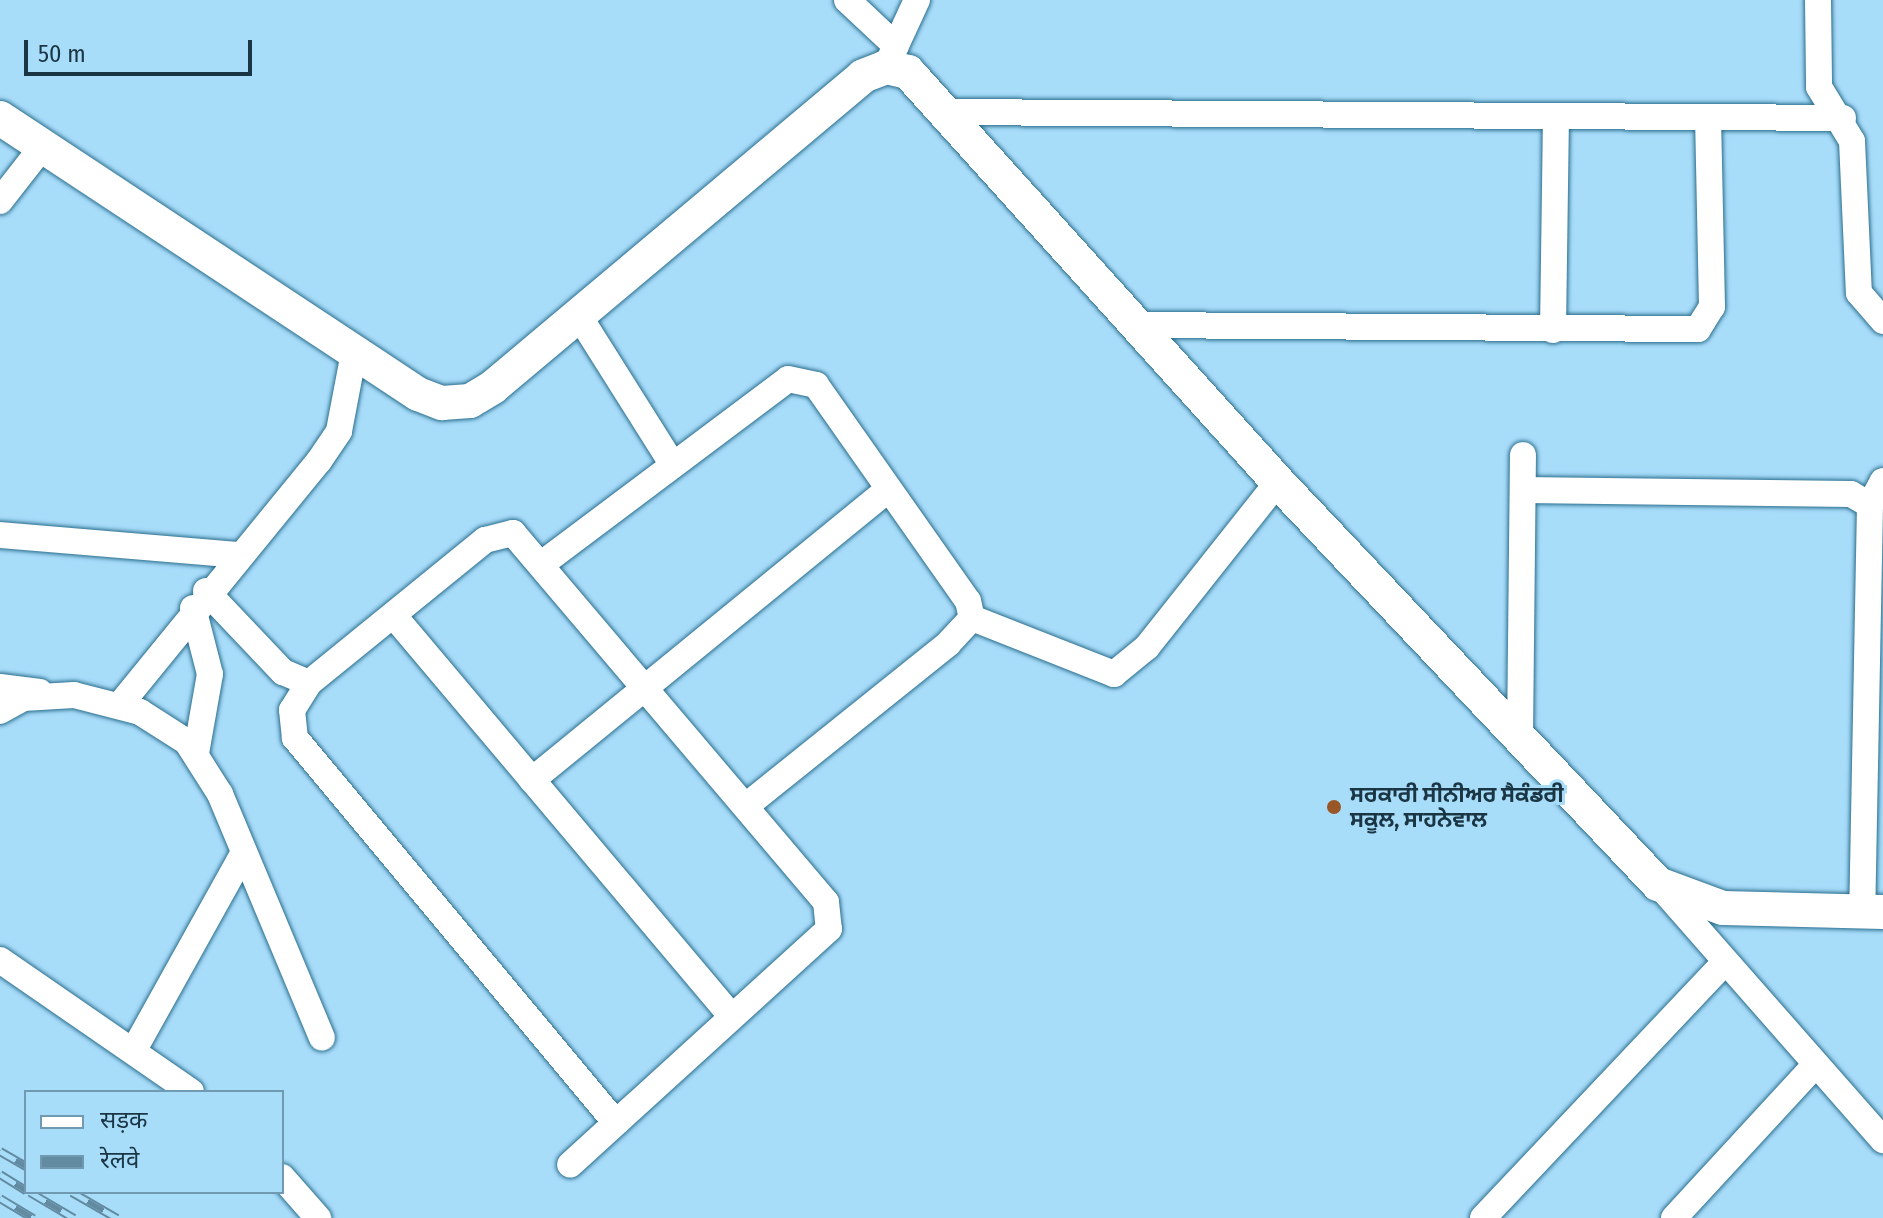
<!DOCTYPE html>
<meta charset="utf-8">
<style>
body{margin:0}
#map{position:relative;width:1883px;height:1218px;overflow:hidden;background:#a8ddfa;font-family:"Fira Sans Condensed","Noto Sans Devanagari","Noto Sans Gurmukhi",sans-serif}
div>[style]{position:absolute}
[style*='--x']{left:calc(var(--x)*1px);top:calc(var(--y)*1px);width:calc(var(--w)*1px);rotate:calc(var(--a)*1deg)}
.roads{filter:drop-shadow(0 0 2px #2b6e8e) drop-shadow(0 0 2px #2b6e8e)}
.minor>*{height:26px;margin:-13px;padding:0 13px;transform-origin:13px;border-radius:13px;background:#fff}
.tertiary>*{height:34px;margin:-17px;padding:0 17px;transform-origin:17px;border-radius:17px;background:#fff}
.rail>*{height:9px;margin-top:-4.5px;transform-origin:0;background:repeating-linear-gradient(90deg,#a8ddfa 0 18px,#628aa0 0 36px);box-sizing:border-box;border-block:2px solid #628aa0}
.dots>*{width:22px;height:22px;translate:-50% -50%;box-sizing:border-box;border:4px solid #a8ddfa;border-radius:50%}
span{translate:-50% -50%;white-space:nowrap;text-align:center;line-height:1.15;-webkit-text-stroke:6px #a8ddfa;paint-order:stroke}
.poi-label{font-size:22px;color:#1a3543;font-weight:700}
.left{translate:0 -50%;text-align:left}
.legend{position:absolute;left:24px;top:1090px;width:260px;height:104px;box-sizing:border-box;background:#a8ddfa;border:2px solid #6f9ab1;margin:0;padding:10px 14px;list-style:none;font-size:24px;color:#1a3543}
.legend li{display:flex;align-items:center;gap:16px;height:40px}
.legend b{width:40px;border:2px solid #6f9ab1}
.scale{position:absolute;left:24px;top:40px;width:228px;height:36px;box-sizing:border-box;border:4px solid #1a3543;border-top:0;padding-left:10px;font-size:24px;line-height:28px;white-space:nowrap;color:#1a3543;-webkit-text-stroke:6px #a8ddfa;paint-order:stroke}
</style>
<div id="map">
<div class="roads">
<div class="minor">
<i style="--x:847;--y:0;--w:67;--a:43.2"></i>
<i style="--x:1818;--y:0;--w:87;--a:89.3"></i>
<i style="--x:1819;--y:87;--w:63;--a:58.6"></i>
<i style="--x:1852;--y:141;--w:152;--a:87.4"></i>
<i style="--x:1859;--y:293;--w:37;--a:49"></i>
<i style="--x:886;--y:67;--w:74;--a:-65.2"></i>
<i style="--x:945;--y:112;--w:898;--a:0.38"></i>
<i style="--x:0;--y:201;--w:70;--a:-52"></i>
<i style="--x:579;--y:316;--w:176;--a:57.8"></i>
<i style="--x:1136;--y:325;--w:562;--a:0.41"></i>
<i style="--x:1698;--y:329;--w:26;--a:-58"></i>
<i style="--x:1712;--y:307;--w:189;--a:-91.2"></i>
<i style="--x:1553;--y:330;--w:212;--a:-89.2"></i>
<i style="--x:1523;--y:490;--w:328;--a:0.7"></i>
<i style="--x:1851;--y:494;--w:22;--a:30"></i>
<i style="--x:1870;--y:505;--w:407;--a:91.1"></i>
<i style="--x:1870;--y:505;--w:27;--a:-62"></i>
<i style="--x:0;--y:535;--w:237;--a:4.8"></i>
<i style="--x:543;--y:563;--w:306;--a:-36.9"></i>
<i style="--x:788;--y:379;--w:29;--a:12"></i>
<i style="--x:816;--y:385;--w:264;--a:54.9"></i>
<i style="--x:968;--y:601;--w:17;--a:77"></i>
<i style="--x:972;--y:618;--w:35;--a:133"></i>
<i style="--x:948;--y:644;--w:259;--a:141.3"></i>
<i style="--x:206;--y:591;--w:112;--a:46.5"></i>
<i style="--x:283;--y:672;--w:28;--a:23"></i>
<i style="--x:309;--y:683;--w:227;--a:-39.1"></i>
<i style="--x:485;--y:540;--w:29;--a:-14"></i>
<i style="--x:513;--y:533;--w:484;--a:49.7"></i>
<i style="--x:826;--y:902;--w:27;--a:84"></i>
<i style="--x:829;--y:929;--w:350;--a:137.7"></i>
<i style="--x:193;--y:608;--w:68;--a:75.6"></i>
<i style="--x:210;--y:674;--w:80;--a:100"></i>
<i style="--x:394;--y:616;--w:524;--a:49.87"></i>
<i style="--x:972;--y:618;--w:153;--a:21.5"></i>
<i style="--x:1114;--y:674;--w:43;--a:-39.3"></i>
<i style="--x:1147;--y:647;--w:211;--a:-51.6"></i>
<i style="--x:309;--y:683;--w:32;--a:122"></i>
<i style="--x:292;--y:710;--w:28;--a:84"></i>
<i style="--x:295;--y:738;--w:501;--a:50.18"></i>
<i style="--x:0;--y:687;--w:40;--a:7.1"></i>
<i style="--x:119;--y:706;--w:316;--a:-50.8"></i>
<i style="--x:319;--y:461;--w:36;--a:-56"></i>
<i style="--x:339;--y:431;--w:80;--a:-79.2"></i>
<i style="--x:0;--y:711;--w:26;--a:-29"></i>
<i style="--x:23;--y:698;--w:51;--a:-3.4"></i>
<i style="--x:74;--y:695;--w:68;--a:14.4"></i>
<i style="--x:140;--y:712;--w:56;--a:32.6"></i>
<i style="--x:187;--y:742;--w:62;--a:57.6"></i>
<i style="--x:220;--y:794;--w:264;--a:67.3"></i>
<i style="--x:1520;--y:738;--w:283;--a:-89.4"></i>
<i style="--x:532;--y:780;--w:457;--a:-39.2"></i>
<i style="--x:1658;--y:884;--w:341;--a:48.7"></i>
<i style="--x:0;--y:960;--w:232;--a:34.6"></i>
<i style="--x:135;--y:1048;--w:222;--a:-60.9"></i>
<i style="--x:282;--y:1177;--w:55;--a:48.7"></i>
<i style="--x:1483;--y:1218;--w:348;--a:-46.6"></i>
<i style="--x:1674;--y:1218;--w:209;--a:-47.3"></i>
</div>
<div class="tertiary">
<i style="--x:0;--y:118;--w:501;--a:33.44"></i>
<i style="--x:418;--y:394;--w:26;--a:21"></i>
<i style="--x:442;--y:403;--w:28;--a:-4"></i>
<i style="--x:470;--y:401;--w:27;--a:-31"></i>
<i style="--x:493;--y:387;--w:483;--a:-40"></i>
<i style="--x:863;--y:76;--w:25;--a:-21"></i>
<i style="--x:886;--y:67;--w:23;--a:13"></i>
<i style="--x:908;--y:72;--w:552;--a:47.94"></i>
<i style="--x:1278;--y:482;--w:553;--a:46.61"></i>
<i style="--x:1658;--y:884;--w:69;--a:20.3"></i>
<i style="--x:1723;--y:908;--w:160;--a:1.4"></i>
</div>
</div>
<div class="rail">
<i style="--x:0;--y:1151;--w:30;--a:30"></i>
<i style="--x:0;--y:1174;--w:31;--a:32"></i>
<i style="--x:30;--y:1192;--w:51;--a:30.6"></i>
<i style="--x:72;--y:1192;--w:52;--a:30"></i>
<i style="--x:0;--y:1198;--w:39;--a:31"></i>
</div>
<div class="dots">
<i style="left:1334px;top:807px;background:#995626"></i>
</div>
<div class="poi-label">
<span class="left" style="left:1350px;top:807px">ਸਰਕਾਰੀ ਸੀਨੀਅਰ ਸੈਕੰਡਰੀ<br>ਸਕੂਲ, ਸਾਹਨੇਵਾਲ</span>
</div>
<ul class="legend">
<li><b style="height:10px;background:#fff"></b>सड़क</li>
<li><b style="height:10px;background:#628aa0"></b>रेलवे</li>
</ul>
<div class="scale">50 m</div>
</div>
